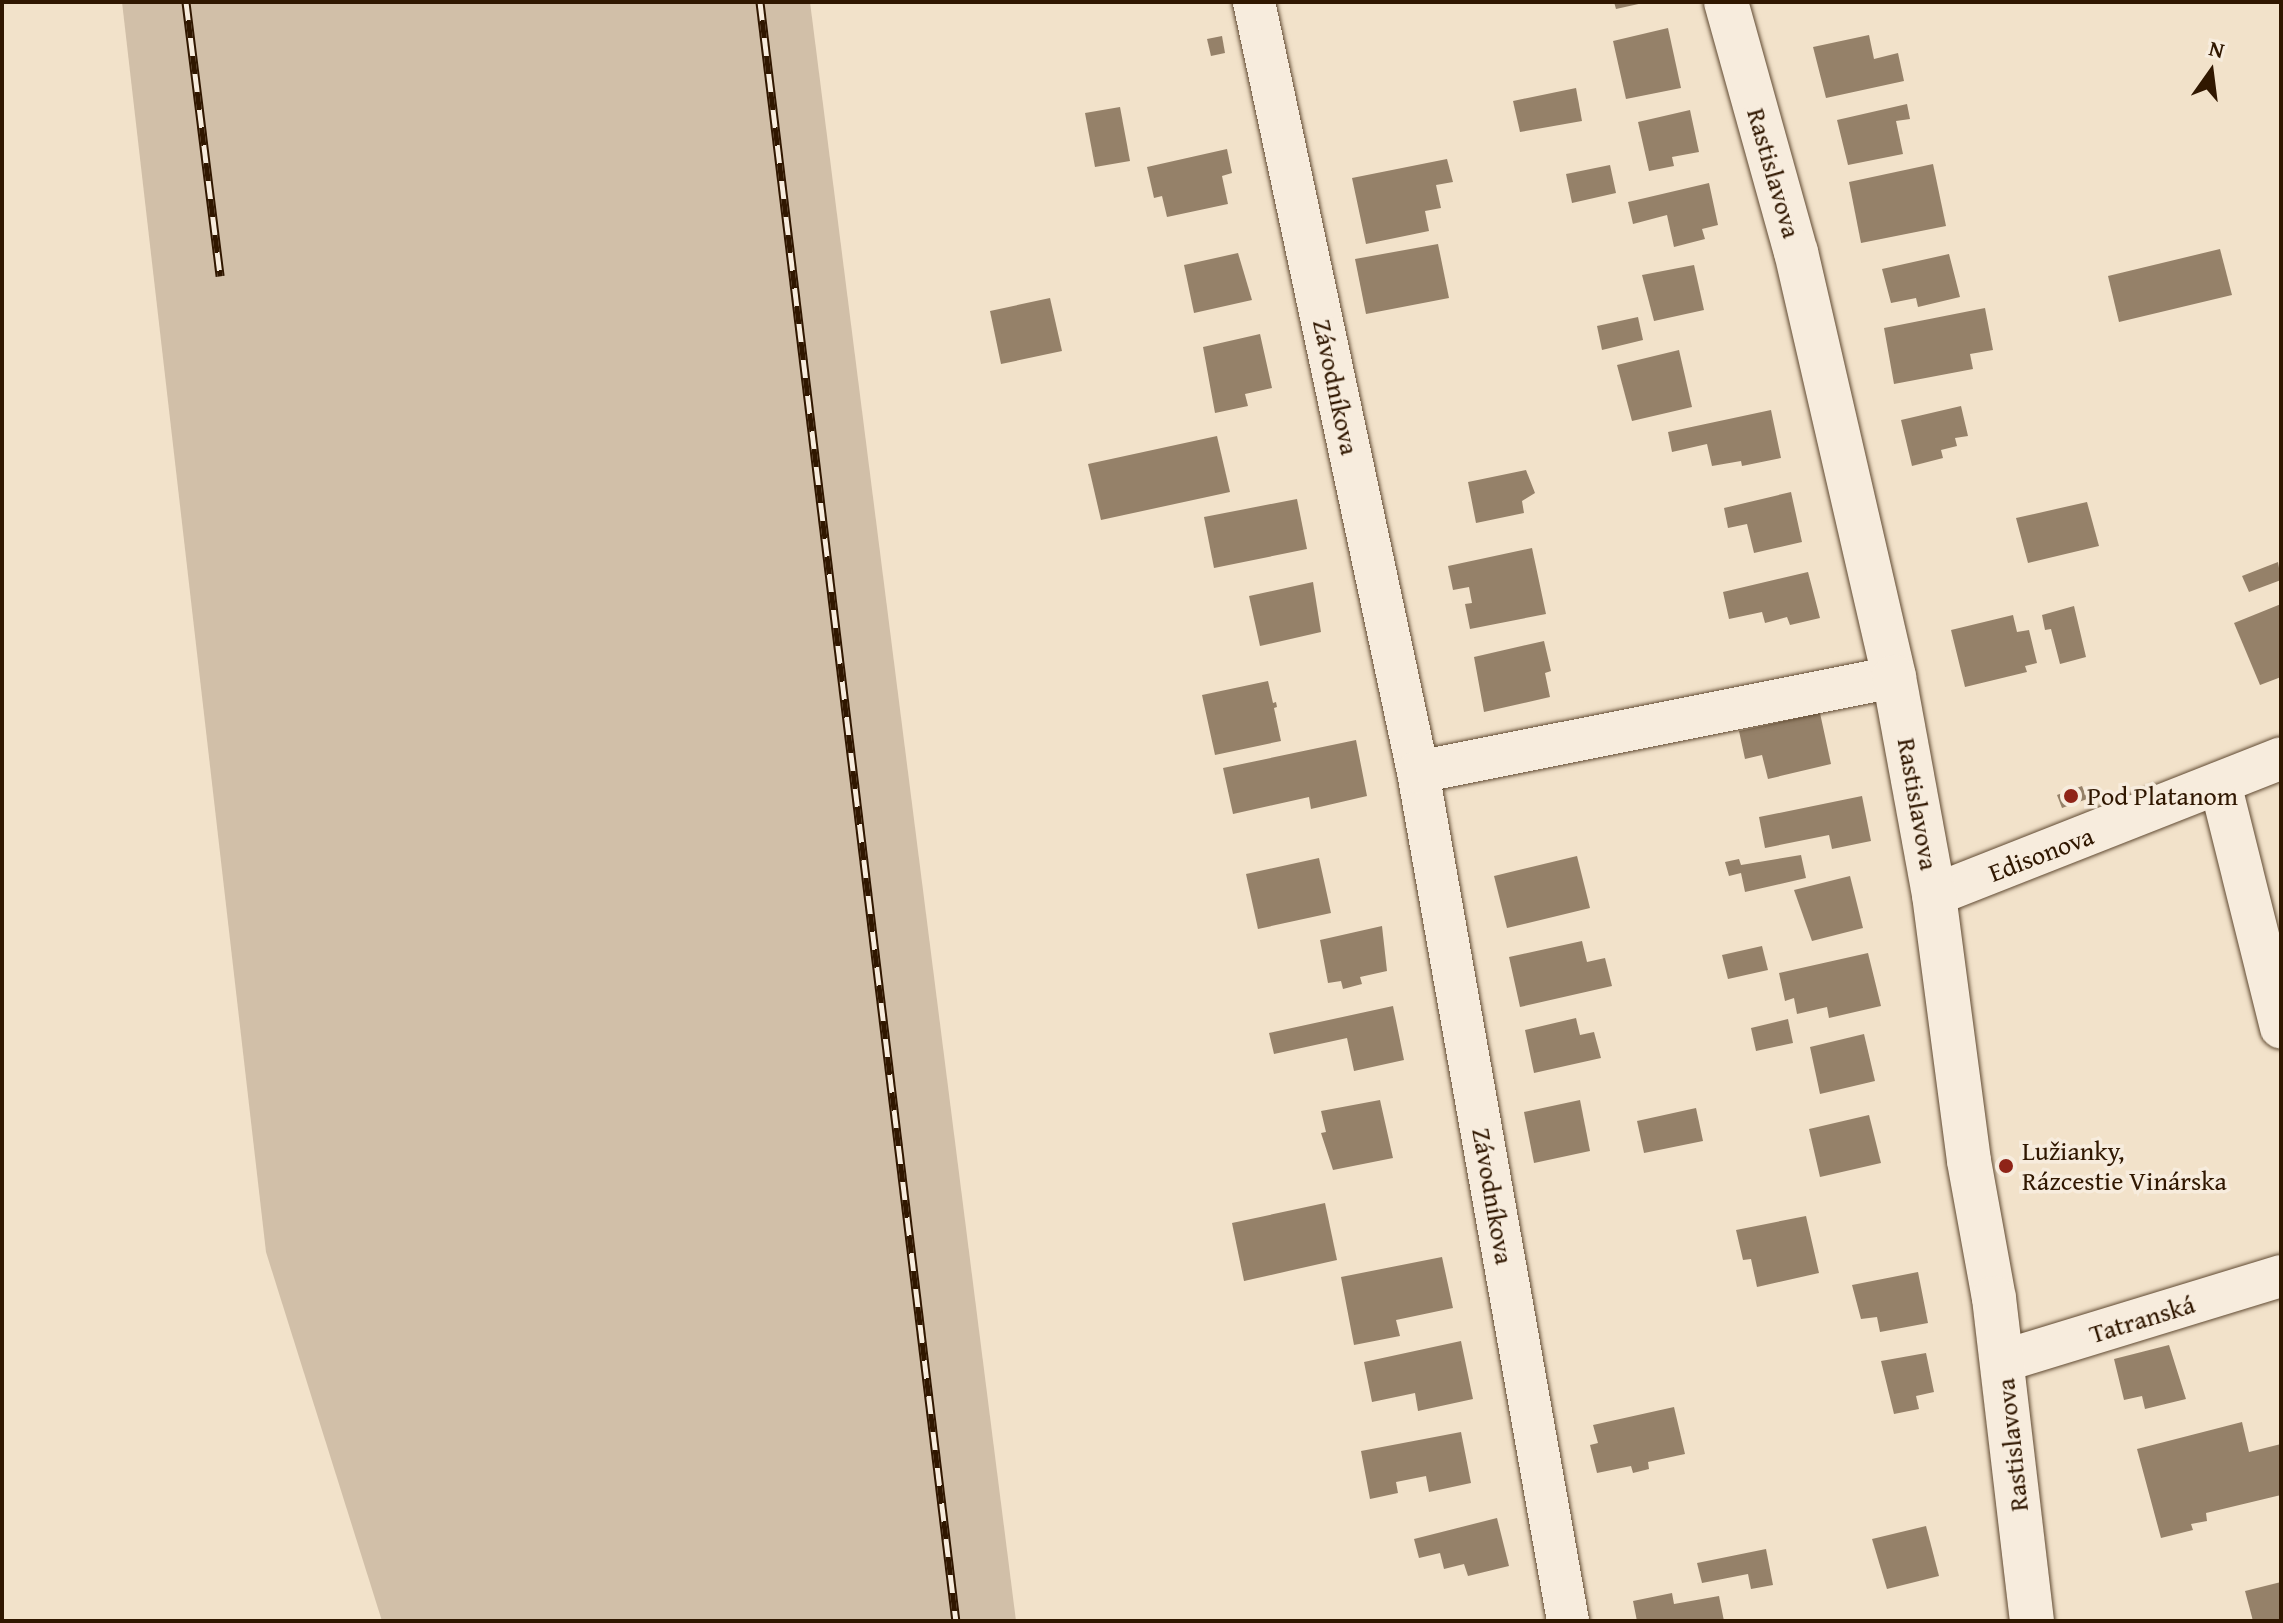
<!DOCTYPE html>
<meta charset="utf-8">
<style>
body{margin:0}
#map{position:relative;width:2283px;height:1623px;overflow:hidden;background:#f2e2ca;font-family:"Gentium Book Plus",serif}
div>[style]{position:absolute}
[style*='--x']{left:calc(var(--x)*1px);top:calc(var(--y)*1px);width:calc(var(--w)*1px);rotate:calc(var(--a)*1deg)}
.green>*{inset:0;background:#d1bfa8}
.building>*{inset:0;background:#958169}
.roads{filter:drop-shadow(0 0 2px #604a32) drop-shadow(0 0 2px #604a32)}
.minor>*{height:42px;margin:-21px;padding:0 21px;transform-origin:21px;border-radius:21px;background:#f7ecdd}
.tertiary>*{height:44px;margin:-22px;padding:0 22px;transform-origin:22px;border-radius:22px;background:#f7ecdd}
.rail>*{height:9px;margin-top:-4.5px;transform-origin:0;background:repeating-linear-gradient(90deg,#f7ecdd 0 18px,#301700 0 36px);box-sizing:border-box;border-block:2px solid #301700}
.dots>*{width:22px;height:22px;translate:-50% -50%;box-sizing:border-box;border:4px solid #f7ecdd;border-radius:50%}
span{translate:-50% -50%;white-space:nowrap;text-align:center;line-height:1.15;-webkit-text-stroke:7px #f7ecdd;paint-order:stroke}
.street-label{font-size:26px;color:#301700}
.poi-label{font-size:26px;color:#301700}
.left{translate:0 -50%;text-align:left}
.frame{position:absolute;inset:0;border:4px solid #301700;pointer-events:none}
.north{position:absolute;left:2171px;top:32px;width:80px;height:80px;-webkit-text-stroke:6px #f7ecdd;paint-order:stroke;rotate:14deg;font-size:22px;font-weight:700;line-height:32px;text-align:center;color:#301700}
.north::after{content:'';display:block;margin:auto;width:28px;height:36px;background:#301700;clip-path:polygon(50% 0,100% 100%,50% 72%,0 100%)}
</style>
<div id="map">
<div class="green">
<i style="clip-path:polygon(122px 2px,810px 2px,1016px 1621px,382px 1621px,266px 1252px)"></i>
</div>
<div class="building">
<i style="clip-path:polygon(1614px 2px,1643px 2px,1643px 3px,1616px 9px)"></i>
<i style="clip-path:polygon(1668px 28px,1681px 88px,1626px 99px,1613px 41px)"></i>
<i style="clip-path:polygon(1869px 35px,1874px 59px,1898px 53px,1904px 81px,1826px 98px,1813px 47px)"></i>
<i style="clip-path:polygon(1222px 36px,1225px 53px,1211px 56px,1207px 39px)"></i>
<i style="clip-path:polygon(1576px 88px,1582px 121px,1520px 132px,1513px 101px)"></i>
<i style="clip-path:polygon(1907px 104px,1910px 119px,1896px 121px,1903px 154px,1848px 165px,1837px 120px)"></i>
<i style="clip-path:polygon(1120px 107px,1130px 161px,1095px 167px,1085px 113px)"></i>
<i style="clip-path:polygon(1690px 110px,1699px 152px,1672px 157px,1674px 166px,1649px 171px,1638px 122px)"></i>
<i style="clip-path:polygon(1227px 149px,1232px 173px,1222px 176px,1228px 204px,1167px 217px,1162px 196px,1154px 198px,1147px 167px)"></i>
<i style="clip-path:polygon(1447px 159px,1453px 182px,1436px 185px,1441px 208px,1425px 211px,1429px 231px,1366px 244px,1352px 178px)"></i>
<i style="clip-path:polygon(1933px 164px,1946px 226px,1861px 243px,1849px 182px)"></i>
<i style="clip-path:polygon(1610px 165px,1616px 193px,1572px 203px,1566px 174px)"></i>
<i style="clip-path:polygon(1709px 183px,1718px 225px,1702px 229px,1705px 239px,1674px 247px,1667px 215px,1633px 224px,1628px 202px)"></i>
<i style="clip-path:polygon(1438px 244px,1449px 298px,1366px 314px,1355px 259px)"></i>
<i style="clip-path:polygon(2220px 249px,2232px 295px,2119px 322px,2108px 276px)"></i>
<i style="clip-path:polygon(1238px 253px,1252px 300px,1194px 313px,1184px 265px)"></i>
<i style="clip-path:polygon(1949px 254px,1960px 297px,1918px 307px,1916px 298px,1891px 303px,1882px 269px)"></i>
<i style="clip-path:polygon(1694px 265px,1704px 310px,1654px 321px,1642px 275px)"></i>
<i style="clip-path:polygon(1050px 298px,1062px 351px,1001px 364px,990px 311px)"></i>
<i style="clip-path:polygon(1985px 308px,1993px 350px,1970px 354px,1973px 369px,1894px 384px,1884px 328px)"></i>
<i style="clip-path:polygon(1638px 317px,1643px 340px,1602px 350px,1597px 326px)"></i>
<i style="clip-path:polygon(1260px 334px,1272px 388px,1245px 394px,1248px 406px,1215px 413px,1203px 347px)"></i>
<i style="clip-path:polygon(1679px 350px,1692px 407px,1632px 421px,1617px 365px)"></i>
<i style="clip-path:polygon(1961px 406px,1968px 436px,1955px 438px,1957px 446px,1941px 450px,1943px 458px,1912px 466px,1901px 420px)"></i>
<i style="clip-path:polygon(1771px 410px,1781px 458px,1742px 466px,1741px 461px,1712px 466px,1707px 444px,1672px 452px,1668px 432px)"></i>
<i style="clip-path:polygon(1217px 436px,1230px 492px,1101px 520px,1088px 464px)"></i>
<i style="clip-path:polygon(1526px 470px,1535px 493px,1522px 501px,1524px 513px,1476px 523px,1468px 482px)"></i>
<i style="clip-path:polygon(1791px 492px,1802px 542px,1754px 553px,1747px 524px,1728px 528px,1724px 508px)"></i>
<i style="clip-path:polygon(1297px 499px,1307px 549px,1214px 568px,1204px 517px)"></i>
<i style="clip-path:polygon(2087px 502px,2099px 546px,2028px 563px,2016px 518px)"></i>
<i style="clip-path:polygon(1532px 548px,1546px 614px,1470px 629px,1465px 604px,1472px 603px,1469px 587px,1453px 590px,1448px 566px)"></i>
<i style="clip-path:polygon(2278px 562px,2281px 580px,2249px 592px,2242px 576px)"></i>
<i style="clip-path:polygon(1808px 572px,1820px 618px,1790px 625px,1787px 617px,1765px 623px,1762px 612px,1729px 619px,1723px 592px)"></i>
<i style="clip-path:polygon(1313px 582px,1321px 632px,1260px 646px,1249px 596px)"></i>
<i style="clip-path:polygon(2281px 604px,2281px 677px,2260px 685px,2234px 623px)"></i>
<i style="clip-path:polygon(2074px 606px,2086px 657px,2060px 664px,2051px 629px,2045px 630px,2042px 615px)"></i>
<i style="clip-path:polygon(2013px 615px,2017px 632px,2029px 630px,2037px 663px,2025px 666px,2027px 672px,1965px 687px,1951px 630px)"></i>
<i style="clip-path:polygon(1544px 641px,1551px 671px,1545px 673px,1550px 697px,1484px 712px,1474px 657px)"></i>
<i style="clip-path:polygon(1268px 681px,1273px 703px,1276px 702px,1277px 707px,1274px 708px,1281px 741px,1215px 755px,1202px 695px)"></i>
<i style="clip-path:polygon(1820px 713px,1831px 764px,1768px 779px,1762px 755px,1745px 759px,1739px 731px)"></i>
<i style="clip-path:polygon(1356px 740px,1367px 796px,1311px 809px,1309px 797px,1233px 814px,1223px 768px)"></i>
<i style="clip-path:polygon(2082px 786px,2087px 799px,2062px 808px,2057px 795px)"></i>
<i style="clip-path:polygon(1862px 796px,1871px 841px,1832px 849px,1829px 835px,1765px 848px,1759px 817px)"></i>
<i style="clip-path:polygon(1801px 855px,1806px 878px,1745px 892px,1741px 873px,1729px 876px,1725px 862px,1739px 859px,1741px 865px)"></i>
<i style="clip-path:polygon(1577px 856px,1590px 908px,1507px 928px,1494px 876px)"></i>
<i style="clip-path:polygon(1319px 858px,1331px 913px,1258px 929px,1246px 874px)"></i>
<i style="clip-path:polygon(1850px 876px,1863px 928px,1812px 941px,1794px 890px)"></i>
<i style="clip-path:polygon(1382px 926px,1387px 971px,1360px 977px,1362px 984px,1343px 989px,1341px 981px,1328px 983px,1320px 940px)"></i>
<i style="clip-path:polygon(1582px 941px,1587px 962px,1605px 958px,1612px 986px,1520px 1007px,1509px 957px)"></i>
<i style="clip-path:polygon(1762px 946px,1768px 970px,1728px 979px,1722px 955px)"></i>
<i style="clip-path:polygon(1868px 953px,1881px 1006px,1829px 1018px,1827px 1007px,1797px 1014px,1794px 998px,1785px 1001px,1779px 973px)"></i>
<i style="clip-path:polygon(1393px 1006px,1404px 1060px,1354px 1071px,1347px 1038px,1274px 1054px,1269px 1033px)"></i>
<i style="clip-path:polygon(1576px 1018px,1580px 1035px,1594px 1032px,1601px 1058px,1534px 1073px,1525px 1030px)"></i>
<i style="clip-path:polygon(1788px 1019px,1793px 1043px,1756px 1051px,1751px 1028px)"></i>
<i style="clip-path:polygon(1864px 1034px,1875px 1081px,1820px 1094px,1810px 1047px)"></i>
<i style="clip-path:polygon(1380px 1100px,1393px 1158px,1333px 1170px,1321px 1133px,1326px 1132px,1321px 1111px)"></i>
<i style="clip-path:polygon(1580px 1100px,1590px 1151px,1534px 1163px,1524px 1112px)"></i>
<i style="clip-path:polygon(1696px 1108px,1703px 1141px,1644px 1153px,1637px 1121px)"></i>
<i style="clip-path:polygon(1869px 1115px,1881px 1163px,1820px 1177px,1809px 1129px)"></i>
<i style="clip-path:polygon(1325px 1203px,1337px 1260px,1244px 1281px,1232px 1223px)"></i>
<i style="clip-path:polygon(1806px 1216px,1819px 1273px,1757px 1287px,1751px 1259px,1743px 1260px,1736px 1230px)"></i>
<i style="clip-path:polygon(1442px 1257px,1453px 1308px,1396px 1320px,1400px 1336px,1354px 1345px,1341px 1277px)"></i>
<i style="clip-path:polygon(1918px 1272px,1928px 1323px,1880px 1332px,1877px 1317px,1861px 1319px,1852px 1285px)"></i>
<i style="clip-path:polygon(1461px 1341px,1473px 1399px,1418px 1411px,1415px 1393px,1372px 1402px,1364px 1362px)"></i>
<i style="clip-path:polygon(2169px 1345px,2186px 1399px,2145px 1409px,2142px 1396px,2124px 1400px,2114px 1359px)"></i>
<i style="clip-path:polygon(1926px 1353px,1934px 1392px,1916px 1396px,1919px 1409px,1894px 1414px,1881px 1361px)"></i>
<i style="clip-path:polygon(1674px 1407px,1685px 1454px,1648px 1462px,1649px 1469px,1633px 1473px,1631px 1466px,1597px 1473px,1590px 1445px,1598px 1443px,1593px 1425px)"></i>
<i style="clip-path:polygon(2242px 1422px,2249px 1452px,2281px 1444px,2281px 1495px,2206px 1513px,2207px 1521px,2191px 1524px,2193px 1530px,2161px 1538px,2137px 1449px)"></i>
<i style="clip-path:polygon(1461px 1432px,1471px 1483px,1429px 1492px,1426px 1476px,1396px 1482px,1398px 1493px,1370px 1499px,1361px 1451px)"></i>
<i style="clip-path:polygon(1497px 1518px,1509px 1566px,1468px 1576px,1464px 1564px,1444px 1569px,1440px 1553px,1419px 1558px,1414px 1539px)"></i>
<i style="clip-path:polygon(1926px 1526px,1939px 1576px,1887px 1589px,1872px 1539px)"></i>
<i style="clip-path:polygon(1766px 1549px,1773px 1585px,1751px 1589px,1748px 1574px,1702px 1583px,1697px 1563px)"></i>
<i style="clip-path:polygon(2281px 1582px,2281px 1621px,2253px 1621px,2245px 1591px)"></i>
<i style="clip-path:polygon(1672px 1593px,1674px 1604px,1719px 1596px,1724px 1621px,1637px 1621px,1633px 1601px)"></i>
</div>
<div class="roads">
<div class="minor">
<i style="--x:1254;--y:2;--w:787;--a:77.98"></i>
<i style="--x:1418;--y:772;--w:862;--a:79.98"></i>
<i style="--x:1418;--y:772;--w:485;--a:-11.3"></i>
<i style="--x:2220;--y:783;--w:252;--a:76"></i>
<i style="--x:1934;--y:895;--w:373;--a:-21.5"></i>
<i style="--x:2003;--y:1361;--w:291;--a:-17"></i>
</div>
<div class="tertiary">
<i style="--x:1726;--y:2;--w:260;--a:74.4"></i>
<i style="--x:1796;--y:252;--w:436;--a:77"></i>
<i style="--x:1894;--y:677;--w:222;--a:79.6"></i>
<i style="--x:1934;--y:895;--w:268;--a:82.5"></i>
<i style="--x:1969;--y:1161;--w:139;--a:79.7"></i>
<i style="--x:1994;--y:1298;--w:325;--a:83.3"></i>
</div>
</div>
<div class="rail">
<i style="--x:186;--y:2;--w:276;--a:82.9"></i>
<i style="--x:760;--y:2;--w:1631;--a:83.1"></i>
</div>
<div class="dots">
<i style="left:2071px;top:796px;background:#8f2418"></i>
<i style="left:2006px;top:1166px;background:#8f2418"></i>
</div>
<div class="street-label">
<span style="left:1774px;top:173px;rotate:74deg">Rastislavova</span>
<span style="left:1336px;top:387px;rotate:78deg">Závodníkova</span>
<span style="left:1918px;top:804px;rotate:80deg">Rastislavova</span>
<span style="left:2041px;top:854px;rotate:-21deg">Edisonova</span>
<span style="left:1493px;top:1196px;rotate:80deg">Závodníkova</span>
<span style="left:2142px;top:1319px;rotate:-17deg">Tatranská</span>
<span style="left:2012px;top:1445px;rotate:-96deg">Rastislavova</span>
</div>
<div class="poi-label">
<span class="left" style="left:2087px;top:796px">Pod Platanom</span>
<span class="left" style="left:2022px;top:1166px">Lužianky,<br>Rázcestie Vinárska</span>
</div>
<div class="frame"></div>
<div class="north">N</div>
</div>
